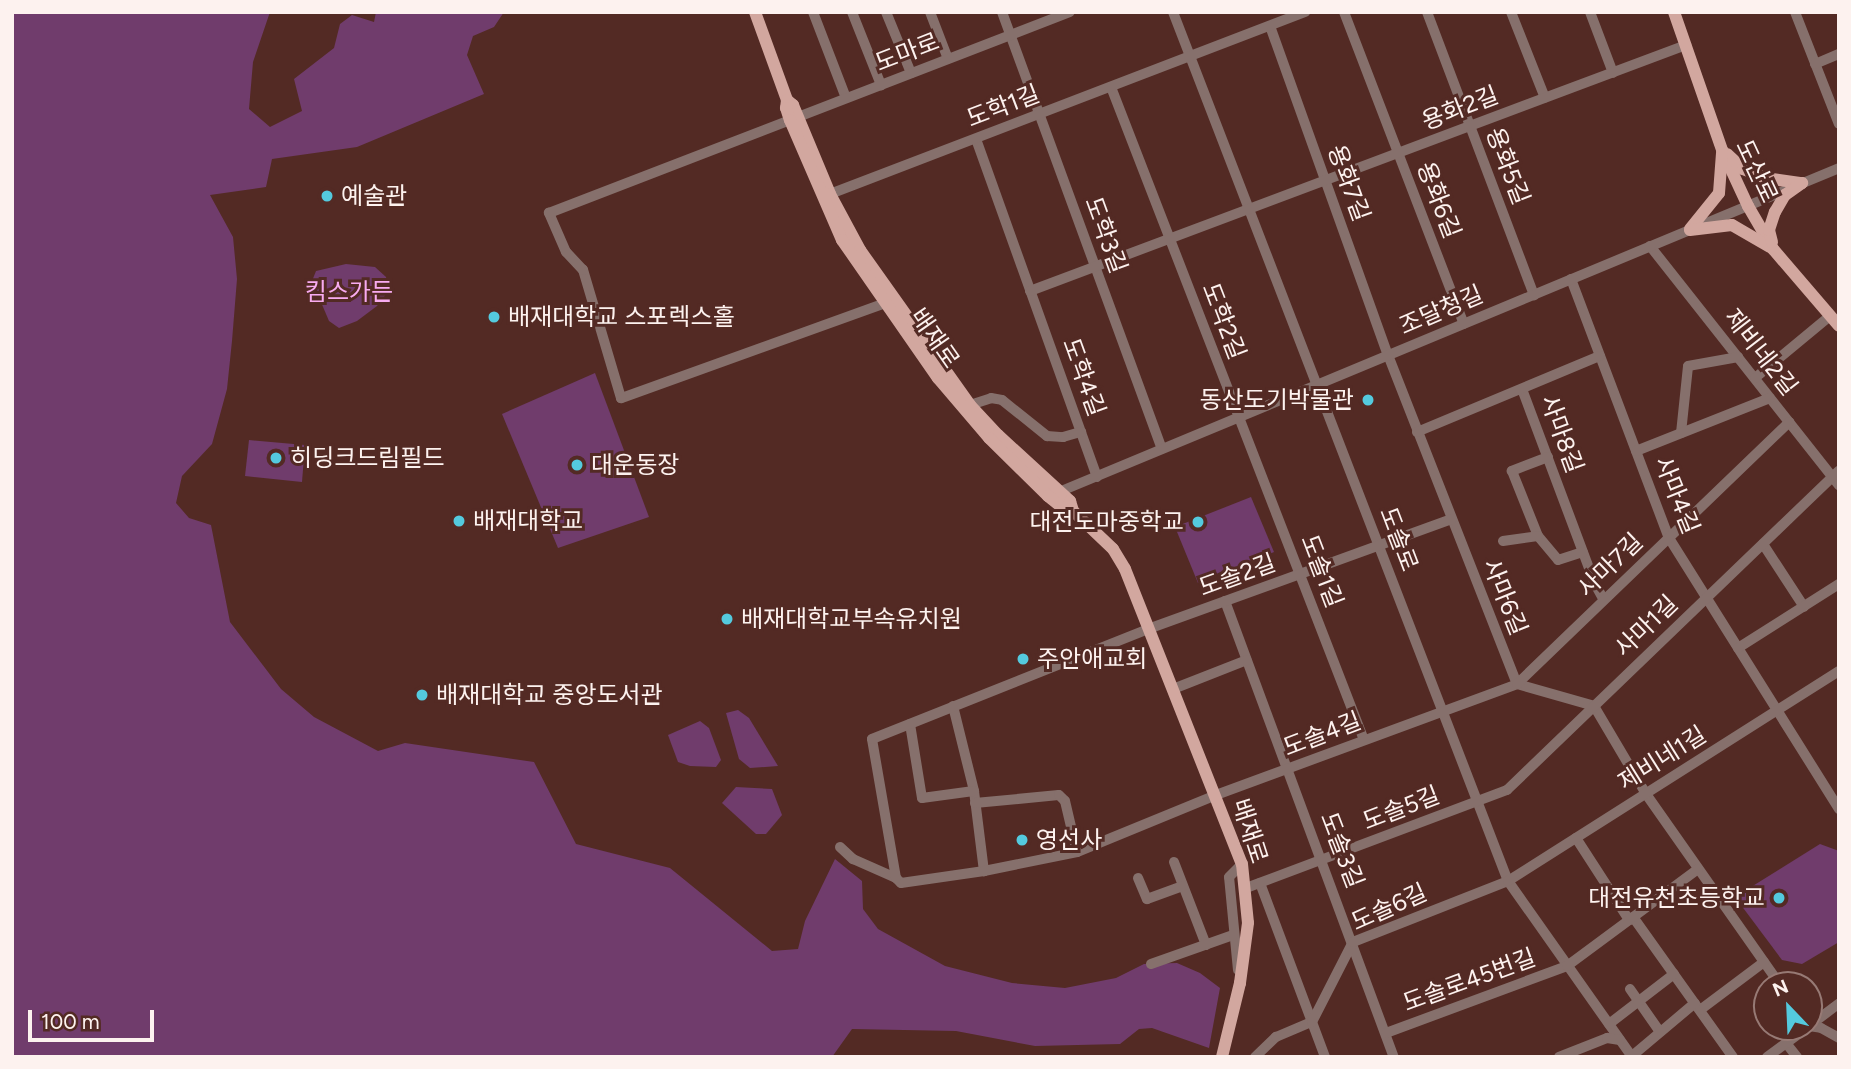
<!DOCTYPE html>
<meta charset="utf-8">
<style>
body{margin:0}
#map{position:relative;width:1851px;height:1069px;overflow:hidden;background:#532a24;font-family:Figtree,"Noto Sans KR",sans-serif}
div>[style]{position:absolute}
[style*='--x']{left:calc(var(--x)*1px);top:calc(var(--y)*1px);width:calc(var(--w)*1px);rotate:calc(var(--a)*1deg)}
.green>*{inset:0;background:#703c6c}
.minor>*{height:10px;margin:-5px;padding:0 5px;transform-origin:5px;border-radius:5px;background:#86706c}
.major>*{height:12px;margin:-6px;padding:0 6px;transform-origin:6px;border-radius:6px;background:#d2a79f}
.dots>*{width:19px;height:19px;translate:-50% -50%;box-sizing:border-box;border:4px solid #532a24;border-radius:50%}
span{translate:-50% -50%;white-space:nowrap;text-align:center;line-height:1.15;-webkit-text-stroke:6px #532a24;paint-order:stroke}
.street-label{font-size:24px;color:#fdf2ef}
.poi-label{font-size:24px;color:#fdf2ef}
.left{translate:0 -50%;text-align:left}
.right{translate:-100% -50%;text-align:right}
.park-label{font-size:24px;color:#f8abf0}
.frame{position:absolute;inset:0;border:14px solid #fdf2ef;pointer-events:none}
.north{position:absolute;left:1753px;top:971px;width:70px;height:70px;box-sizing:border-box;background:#532a24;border:2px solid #977a75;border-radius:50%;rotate:337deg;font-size:19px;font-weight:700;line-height:28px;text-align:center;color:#fdf2ef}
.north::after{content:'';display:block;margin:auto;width:24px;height:32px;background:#54cade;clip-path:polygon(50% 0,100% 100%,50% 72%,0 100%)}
.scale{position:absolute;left:28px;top:1010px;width:126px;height:32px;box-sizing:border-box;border:4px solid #fdf2ef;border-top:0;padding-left:9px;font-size:21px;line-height:24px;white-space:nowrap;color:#fdf2ef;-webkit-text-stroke:5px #532a24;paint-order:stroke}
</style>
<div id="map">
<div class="green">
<i style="clip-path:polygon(12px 12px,270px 12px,253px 62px,249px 109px,270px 127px,302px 111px,294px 79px,334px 48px,340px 24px,352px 15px,374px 22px,376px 12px,504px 12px,494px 27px,473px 36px,467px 55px,484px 94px,357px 147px,272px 159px,266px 187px,210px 195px,233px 237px,237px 279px,232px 341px,227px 389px,212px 444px,182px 476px,176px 503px,189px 518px,211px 525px,230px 622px,281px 689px,314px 717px,378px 751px,405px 743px,534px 762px,576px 844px,670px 868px,772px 951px,798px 949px,805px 921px,835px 859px,862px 881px,863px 909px,878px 929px,945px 966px,1012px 983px,1065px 988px,1116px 978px,1144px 964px,1177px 963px,1200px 973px,1220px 988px,1209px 1048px,1152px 1028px,1139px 1029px,1120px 1044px,1035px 1046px,956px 1031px,852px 1029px,832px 1057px,12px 1057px)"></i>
<i style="clip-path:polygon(346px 264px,375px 267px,386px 277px,388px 285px,387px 293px,377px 306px,357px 321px,339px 328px,329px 321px,312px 281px,316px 271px)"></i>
<i style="clip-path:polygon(595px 373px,649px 517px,558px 548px,502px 414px)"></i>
<i style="clip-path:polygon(249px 440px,305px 445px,302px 482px,245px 476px)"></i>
<i style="clip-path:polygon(1251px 497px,1274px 552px,1198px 583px,1175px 527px)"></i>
<i style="clip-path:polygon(738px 710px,749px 718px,778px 766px,750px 768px,739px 759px,726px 713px)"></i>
<i style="clip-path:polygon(700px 721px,709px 728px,721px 760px,716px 767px,690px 766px,678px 762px,668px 735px)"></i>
<i style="clip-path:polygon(736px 787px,772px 789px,782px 815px,766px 834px,756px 834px,722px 803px)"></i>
<i style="clip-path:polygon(1820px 844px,1839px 851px,1839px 942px,1802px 964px,1782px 960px,1735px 897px)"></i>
</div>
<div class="minor">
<i style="--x:813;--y:12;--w:92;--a:69"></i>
<i style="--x:852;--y:12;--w:79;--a:68.3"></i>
<i style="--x:886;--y:12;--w:66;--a:67.7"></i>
<i style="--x:930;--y:12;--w:50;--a:69"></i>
<i style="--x:1002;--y:12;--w:465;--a:69.9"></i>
<i style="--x:1173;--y:12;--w:931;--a:68.92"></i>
<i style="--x:1508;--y:881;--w:215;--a:54.8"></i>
<i style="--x:1344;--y:12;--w:334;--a:69"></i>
<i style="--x:1427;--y:12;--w:303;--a:69.3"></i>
<i style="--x:1511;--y:12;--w:92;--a:68.4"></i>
<i style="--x:1590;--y:12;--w:65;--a:69.3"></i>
<i style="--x:1795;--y:12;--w:120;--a:68.6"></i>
<i style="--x:1270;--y:26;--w:350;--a:70.3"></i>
<i style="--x:1388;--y:355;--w:353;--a:68.6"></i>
<i style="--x:1517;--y:684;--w:80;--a:15.9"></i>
<i style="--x:1594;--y:706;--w:102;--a:59.4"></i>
<i style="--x:1646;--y:794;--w:233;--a:54.9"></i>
<i style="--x:1815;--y:64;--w:26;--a:-23"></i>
<i style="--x:1111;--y:87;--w:700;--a:68.82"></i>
<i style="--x:976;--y:139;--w:359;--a:70.3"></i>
<i style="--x:830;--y:194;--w:509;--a:-20.96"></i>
<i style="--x:1650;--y:246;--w:305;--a:51.7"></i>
<i style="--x:1571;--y:279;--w:277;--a:69.3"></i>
<i style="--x:1669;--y:538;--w:320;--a:57.9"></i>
<i style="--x:1030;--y:291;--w:701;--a:-20.56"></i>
<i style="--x:891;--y:301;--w:287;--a:160.2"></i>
<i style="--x:621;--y:398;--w:134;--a:-106.5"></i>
<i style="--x:583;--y:270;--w:25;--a:-133"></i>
<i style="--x:566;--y:252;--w:43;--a:-113.6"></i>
<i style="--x:549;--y:213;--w:558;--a:-21.1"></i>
<i style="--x:1755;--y:378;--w:97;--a:-39.6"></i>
<i style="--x:1522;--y:389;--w:208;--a:69.5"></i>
<i style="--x:1595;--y:584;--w:18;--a:61"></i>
<i style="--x:970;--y:405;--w:22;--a:-18"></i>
<i style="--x:991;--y:398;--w:11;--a:10"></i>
<i style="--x:1002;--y:400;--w:58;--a:38.7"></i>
<i style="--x:1047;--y:436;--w:16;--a:4"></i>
<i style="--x:1063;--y:437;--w:19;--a:-16"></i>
<i style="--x:1417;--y:432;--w:198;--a:-22.6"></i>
<i style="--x:1681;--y:433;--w:67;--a:-84"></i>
<i style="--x:1688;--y:366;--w:51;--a:-10.2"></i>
<i style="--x:1636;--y:451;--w:144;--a:-21.6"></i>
<i style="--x:1548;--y:457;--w:39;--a:159"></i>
<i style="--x:1512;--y:471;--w:70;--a:68.2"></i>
<i style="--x:1538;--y:536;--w:31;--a:50"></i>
<i style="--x:1558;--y:560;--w:26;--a:-18"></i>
<i style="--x:1054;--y:494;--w:850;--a:-22.55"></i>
<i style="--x:1503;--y:541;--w:35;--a:-8"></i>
<i style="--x:1763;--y:544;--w:75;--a:56.9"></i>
<i style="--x:1225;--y:601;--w:486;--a:69.7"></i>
<i style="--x:1738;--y:648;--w:120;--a:-32.4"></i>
<i style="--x:1173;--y:689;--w:79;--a:-21.4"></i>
<i style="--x:953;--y:706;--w:88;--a:76.1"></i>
<i style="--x:974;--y:791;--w:81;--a:82.9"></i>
<i style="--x:910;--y:724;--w:75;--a:80.8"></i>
<i style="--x:922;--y:798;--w:52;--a:-7.7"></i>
<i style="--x:975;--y:803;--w:84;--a:-5.4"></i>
<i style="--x:1059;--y:795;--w:8;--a:45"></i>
<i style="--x:1065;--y:801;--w:52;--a:76.8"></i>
<i style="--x:1576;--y:838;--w:98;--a:57.1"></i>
<i style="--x:840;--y:847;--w:18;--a:43"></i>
<i style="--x:853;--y:859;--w:47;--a:23.8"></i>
<i style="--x:896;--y:878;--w:7;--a:45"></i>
<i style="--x:901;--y:883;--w:84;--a:-8.2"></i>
<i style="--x:984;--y:871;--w:95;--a:-11.5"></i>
<i style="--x:1077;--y:852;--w:150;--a:-22.3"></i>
<i style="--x:1216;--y:795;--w:321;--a:-20.2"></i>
<i style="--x:1517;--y:684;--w:378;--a:-43.9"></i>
<i style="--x:1174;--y:862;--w:89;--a:68.9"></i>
<i style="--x:896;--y:878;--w:141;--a:-99.8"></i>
<i style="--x:872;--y:739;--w:297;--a:-21.7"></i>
<i style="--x:1148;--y:629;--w:323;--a:-19.9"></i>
<i style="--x:1138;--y:878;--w:23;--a:67"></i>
<i style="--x:1147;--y:899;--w:38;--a:-20"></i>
<i style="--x:1260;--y:883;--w:186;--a:69.5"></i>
<i style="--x:1246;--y:888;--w:279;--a:-20.6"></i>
<i style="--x:1507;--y:790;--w:460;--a:-43.9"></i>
<i style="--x:1633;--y:917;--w:172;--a:54.5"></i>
<i style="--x:1151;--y:964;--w:87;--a:-19.5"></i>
<i style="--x:1238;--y:970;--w:93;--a:-95.5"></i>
<i style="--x:1229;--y:877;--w:18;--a:-45"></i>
<i style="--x:1630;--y:989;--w:52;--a:55.1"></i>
<i style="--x:1700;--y:1010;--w:80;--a:-36.9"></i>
<i style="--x:1609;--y:1024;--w:82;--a:-37.6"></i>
<i style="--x:1809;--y:1026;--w:38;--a:-37"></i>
<i style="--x:1809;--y:1026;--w:12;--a:9"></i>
<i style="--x:1821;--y:1028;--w:21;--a:29"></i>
<i style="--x:1386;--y:1033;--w:193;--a:-20.3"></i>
<i style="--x:1567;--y:966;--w:163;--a:-36.5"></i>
<i style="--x:1786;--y:1043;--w:18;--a:52"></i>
<i style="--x:1632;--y:1056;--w:82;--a:-40.1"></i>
<i style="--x:1255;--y:1057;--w:29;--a:-44"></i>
<i style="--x:1276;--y:1037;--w:39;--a:-23"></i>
<i style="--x:1312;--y:1022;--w:90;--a:-62.9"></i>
<i style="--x:1353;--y:942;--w:167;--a:-21.5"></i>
<i style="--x:1508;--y:881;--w:392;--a:-32.4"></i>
<i style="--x:1559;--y:1057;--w:52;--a:-21.6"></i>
<i style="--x:1607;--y:1038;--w:13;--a:9"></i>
<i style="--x:1767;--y:1057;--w:51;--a:-36.2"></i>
</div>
<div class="major">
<i style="--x:755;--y:12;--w:94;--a:70"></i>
<i style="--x:787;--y:100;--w:8;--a:40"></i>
<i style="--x:793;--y:105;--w:96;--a:67.4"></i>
<i style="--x:830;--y:194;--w:64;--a:61.8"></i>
<i style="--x:860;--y:250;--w:190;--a:54.6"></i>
<i style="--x:970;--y:405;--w:41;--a:47"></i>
<i style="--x:998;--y:435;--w:98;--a:42.5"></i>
<i style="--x:1070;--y:501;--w:10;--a:73"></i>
<i style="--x:1674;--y:12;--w:146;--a:70.8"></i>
<i style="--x:1722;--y:150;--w:62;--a:65.1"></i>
<i style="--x:1748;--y:206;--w:50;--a:59.8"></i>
<i style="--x:1773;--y:249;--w:101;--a:49.4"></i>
<i style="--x:787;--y:100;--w:8;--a:97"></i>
<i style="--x:786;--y:108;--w:13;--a:72"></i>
<i style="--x:790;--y:120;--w:131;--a:66.6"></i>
<i style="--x:842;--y:240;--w:168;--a:55.2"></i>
<i style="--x:938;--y:378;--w:79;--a:49.6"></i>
<i style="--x:989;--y:438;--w:83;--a:44.5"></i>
<i style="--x:1048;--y:496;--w:19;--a:39"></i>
<i style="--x:1063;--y:508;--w:10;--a:17"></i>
<i style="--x:1073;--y:511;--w:55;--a:43.5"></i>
<i style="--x:1113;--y:549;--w:23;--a:59"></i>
<i style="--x:1125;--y:569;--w:317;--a:68.4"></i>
<i style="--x:1242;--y:864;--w:59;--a:84.2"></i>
<i style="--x:1248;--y:923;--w:61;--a:97.6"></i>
<i style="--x:1240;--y:983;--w:76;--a:103.7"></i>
<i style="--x:1727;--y:154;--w:22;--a:43"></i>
<i style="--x:1743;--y:169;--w:24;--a:22"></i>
<i style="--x:1765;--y:178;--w:37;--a:8"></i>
<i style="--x:1690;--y:229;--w:46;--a:-51.1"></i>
<i style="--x:1719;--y:193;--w:40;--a:-85.7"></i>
<i style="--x:1690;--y:230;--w:42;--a:-6.8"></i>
<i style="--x:1732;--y:225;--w:44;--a:30.1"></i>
<i style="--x:1772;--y:242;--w:12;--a:-104"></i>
<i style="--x:1769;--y:230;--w:19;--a:-72"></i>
<i style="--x:1775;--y:212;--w:20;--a:-60"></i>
<i style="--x:1785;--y:195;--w:21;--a:-35"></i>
</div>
<div class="dots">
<i style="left:327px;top:196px;background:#54cade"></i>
<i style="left:494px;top:317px;background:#54cade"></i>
<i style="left:1368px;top:400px;background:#54cade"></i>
<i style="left:276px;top:458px;background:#54cade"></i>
<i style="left:577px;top:465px;background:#54cade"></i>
<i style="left:459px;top:521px;background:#54cade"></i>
<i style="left:1198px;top:522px;background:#54cade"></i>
<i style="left:727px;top:619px;background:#54cade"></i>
<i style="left:1023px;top:659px;background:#54cade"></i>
<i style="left:422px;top:695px;background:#54cade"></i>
<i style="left:1022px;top:840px;background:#54cade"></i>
<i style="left:1779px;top:898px;background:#54cade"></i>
</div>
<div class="street-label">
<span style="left:907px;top:52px;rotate:-21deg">도마로</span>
<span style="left:1003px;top:106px;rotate:-21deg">도학1길</span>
<span style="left:1460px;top:108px;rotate:-21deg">용화2길</span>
<span style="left:1508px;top:166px;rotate:69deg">용화5길</span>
<span style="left:1757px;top:171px;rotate:65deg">도산로</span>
<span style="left:1349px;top:183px;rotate:70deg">용화7길</span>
<span style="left:1439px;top:200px;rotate:69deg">용화6길</span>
<span style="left:1106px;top:235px;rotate:70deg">도학3길</span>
<span style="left:1441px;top:310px;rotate:-23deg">조달청길</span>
<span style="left:1224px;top:321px;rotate:69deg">도학2길</span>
<span style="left:935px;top:338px;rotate:55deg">배재로</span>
<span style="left:1761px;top:352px;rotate:52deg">제비네2길</span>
<span style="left:1084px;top:377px;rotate:70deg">도학4길</span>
<span style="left:1562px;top:434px;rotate:70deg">사마8길</span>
<span style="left:1677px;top:495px;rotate:68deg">사마4길</span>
<span style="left:1399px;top:539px;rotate:69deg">도솔로</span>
<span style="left:1610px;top:565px;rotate:-44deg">사마7길</span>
<span style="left:1322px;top:571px;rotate:69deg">도솔1길</span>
<span style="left:1237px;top:575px;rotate:-20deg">도솔2길</span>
<span style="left:1505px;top:597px;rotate:68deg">사마6길</span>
<span style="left:1646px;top:626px;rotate:-44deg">사마1길</span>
<span style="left:1322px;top:734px;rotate:-21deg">도솔4길</span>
<span style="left:1662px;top:758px;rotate:-32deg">제비네1길</span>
<span style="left:1401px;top:808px;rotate:-21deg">도솔5길</span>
<span style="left:1250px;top:831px;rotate:72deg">배재로</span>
<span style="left:1342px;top:850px;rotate:69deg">도솔3길</span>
<span style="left:1389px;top:907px;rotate:-24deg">도솔6길</span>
<span style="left:1469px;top:980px;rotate:-20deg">도솔로45번길</span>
</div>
<div class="poi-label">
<span class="left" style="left:341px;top:196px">예술관</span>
<span class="left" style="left:508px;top:317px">배재대학교 스포렉스홀</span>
<span class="right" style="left:1354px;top:400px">동산도기박물관</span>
<span class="left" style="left:290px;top:458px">히딩크드림필드</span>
<span class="left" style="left:591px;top:465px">대운동장</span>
<span class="left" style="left:473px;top:521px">배재대학교</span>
<span class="right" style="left:1184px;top:522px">대전도마중학교</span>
<span class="left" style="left:741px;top:619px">배재대학교부속유치원</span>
<span class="left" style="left:1037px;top:659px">주안애교회</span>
<span class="left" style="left:436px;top:695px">배재대학교 중앙도서관</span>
<span class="left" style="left:1036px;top:840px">영선사</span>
<span class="right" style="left:1765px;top:898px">대전유천초등학교</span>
</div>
<div class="park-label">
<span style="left:349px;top:292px">킴스가든</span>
</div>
<div class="frame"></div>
<div class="north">N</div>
<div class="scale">100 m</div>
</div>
